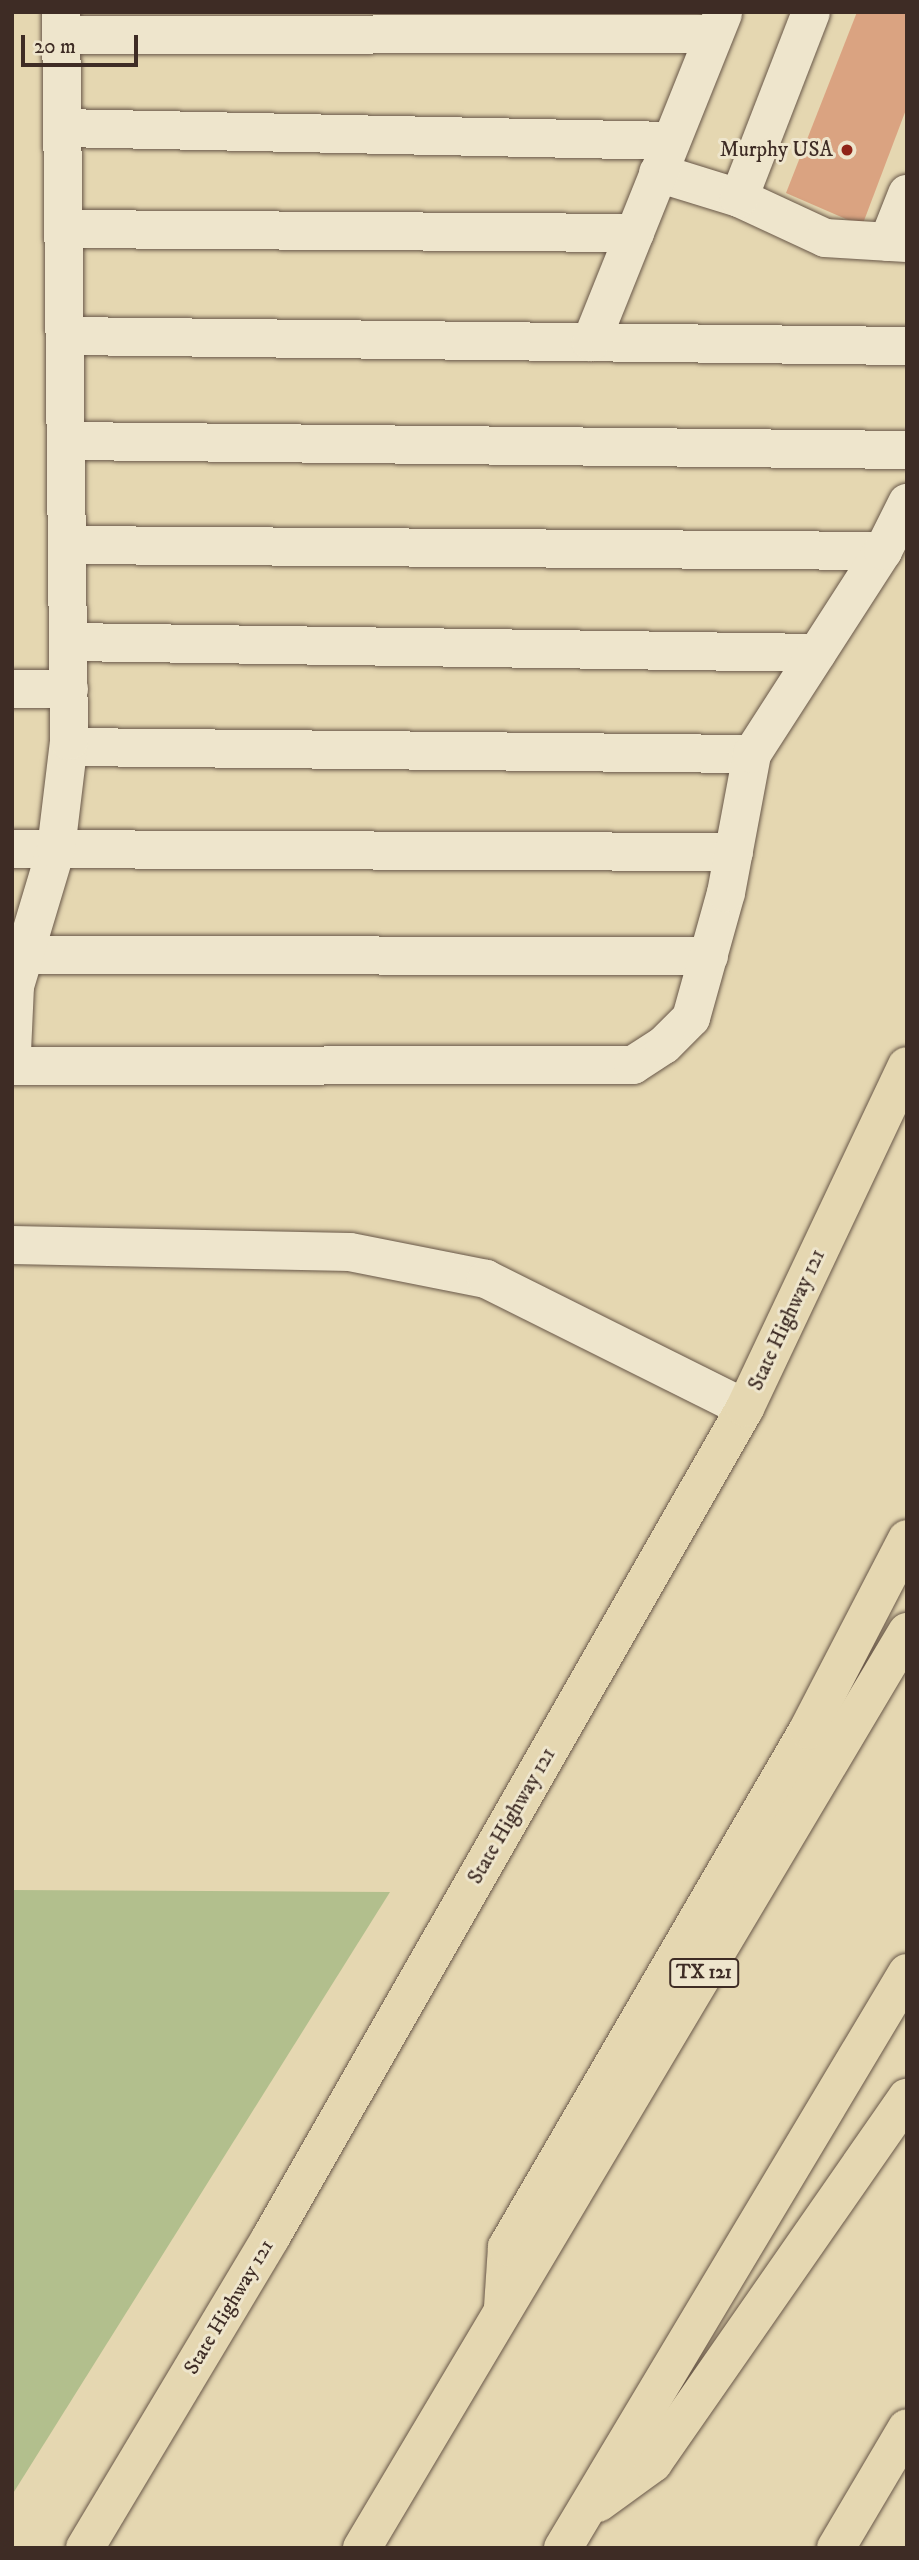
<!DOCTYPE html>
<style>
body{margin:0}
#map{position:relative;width:919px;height:2560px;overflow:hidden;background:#e5d7b1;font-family:"IM FELL DW Pica",serif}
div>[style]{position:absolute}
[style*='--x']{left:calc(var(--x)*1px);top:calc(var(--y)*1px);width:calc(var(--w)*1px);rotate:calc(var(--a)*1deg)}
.green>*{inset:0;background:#b2bf8d}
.building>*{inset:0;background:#daa381}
.roads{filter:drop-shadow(0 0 2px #685748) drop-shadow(0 0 2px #685748)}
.minor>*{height:38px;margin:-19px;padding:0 19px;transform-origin:19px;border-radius:19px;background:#eee5cc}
.major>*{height:38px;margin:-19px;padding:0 19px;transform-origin:19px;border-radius:19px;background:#e5d7b1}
.highway>*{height:38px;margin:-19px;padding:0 19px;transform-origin:19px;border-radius:19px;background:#e5d7b1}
.dots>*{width:19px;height:19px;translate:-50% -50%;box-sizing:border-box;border:4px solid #eee5cc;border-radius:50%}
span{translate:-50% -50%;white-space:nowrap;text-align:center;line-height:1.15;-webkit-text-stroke:6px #eee5cc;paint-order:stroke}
.shield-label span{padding:2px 5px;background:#eee5cc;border:2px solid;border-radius:5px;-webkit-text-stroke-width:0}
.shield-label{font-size:19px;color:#3e2c25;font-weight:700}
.poi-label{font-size:21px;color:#3e2c25}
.right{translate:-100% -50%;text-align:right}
.street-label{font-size:21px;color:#3e2c25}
.frame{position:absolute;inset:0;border:14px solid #3e2c25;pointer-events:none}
.scale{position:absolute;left:21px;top:35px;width:117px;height:32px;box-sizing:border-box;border:4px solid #3e2c25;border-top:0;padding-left:9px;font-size:21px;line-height:24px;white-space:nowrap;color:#3e2c25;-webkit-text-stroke:5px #eee5cc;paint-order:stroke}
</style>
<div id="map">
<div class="green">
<i style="clip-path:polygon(12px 1890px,390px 1892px,12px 2495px)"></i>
</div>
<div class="building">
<i style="clip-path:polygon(857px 12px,907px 12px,907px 107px,862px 226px,786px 193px)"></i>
</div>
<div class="roads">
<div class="minor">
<i style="--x:61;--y:35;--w:653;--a:-0.09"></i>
<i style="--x:62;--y:128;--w:609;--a:1.22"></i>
<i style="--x:658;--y:173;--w:85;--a:17.2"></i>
<i style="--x:739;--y:198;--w:95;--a:24.9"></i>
<i style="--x:825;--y:238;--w:82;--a:3.5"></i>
<i style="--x:739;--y:198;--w:199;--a:-68.8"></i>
<i style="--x:63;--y:229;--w:572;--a:0.4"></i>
<i style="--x:888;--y:242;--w:52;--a:-68.4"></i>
<i style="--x:65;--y:336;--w:842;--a:0.68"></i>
<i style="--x:591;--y:342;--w:354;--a:-68.1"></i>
<i style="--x:66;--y:441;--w:841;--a:0.61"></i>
<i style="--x:67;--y:545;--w:816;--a:0.42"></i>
<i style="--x:68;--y:642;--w:749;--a:0.84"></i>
<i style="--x:12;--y:689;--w:57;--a:0"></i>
<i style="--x:69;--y:747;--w:683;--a:0.59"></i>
<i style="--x:12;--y:849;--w:722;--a:0.24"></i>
<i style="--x:12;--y:955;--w:697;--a:0.08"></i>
<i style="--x:12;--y:1052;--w:66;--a:-87.4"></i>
<i style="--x:15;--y:986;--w:143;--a:-73.3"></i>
<i style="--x:56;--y:849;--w:109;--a:-83.1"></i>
<i style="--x:69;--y:741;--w:729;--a:-90.63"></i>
<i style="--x:12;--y:1066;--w:621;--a:-0.09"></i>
<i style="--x:633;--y:1065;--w:37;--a:-33"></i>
<i style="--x:664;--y:1045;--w:38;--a:-45"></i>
<i style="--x:691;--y:1018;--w:130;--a:-74.4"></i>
<i style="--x:726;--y:893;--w:141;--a:-79.4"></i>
<i style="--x:752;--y:754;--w:242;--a:-57.2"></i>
<i style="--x:883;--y:551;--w:54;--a:-63.4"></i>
<i style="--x:12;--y:1245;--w:338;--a:1.2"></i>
<i style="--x:350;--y:1252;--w:139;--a:11.2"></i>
<i style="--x:486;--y:1279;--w:289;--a:26.5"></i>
</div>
<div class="major">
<i style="--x:85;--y:2548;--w:362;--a:-59.1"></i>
<i style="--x:271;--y:2237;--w:955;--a:-60.24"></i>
<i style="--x:745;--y:1408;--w:378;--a:-64.7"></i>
<i style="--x:836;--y:2548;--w:139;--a:-59.4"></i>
</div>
<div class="highway">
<i style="--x:503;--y:2307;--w:60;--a:-86.2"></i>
<i style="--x:507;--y:2247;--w:598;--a:-59.79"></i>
<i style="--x:808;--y:1730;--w:215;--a:-62.6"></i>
<i style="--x:598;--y:2503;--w:68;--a:-36"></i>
<i style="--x:653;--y:2463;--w:445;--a:-55.2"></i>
<i style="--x:362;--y:2548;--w:1066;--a:-59.25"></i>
<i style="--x:563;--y:2548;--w:670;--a:-59.11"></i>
</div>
</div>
<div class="dots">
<i style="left:847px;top:150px;background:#8f2418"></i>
</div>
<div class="shield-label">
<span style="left:704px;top:1973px">TX 121</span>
</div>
<div class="poi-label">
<span class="right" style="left:833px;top:150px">Murphy USA</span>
</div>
<div class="street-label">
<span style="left:787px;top:1320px;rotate:-65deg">State Highway 121</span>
<span style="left:512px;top:1816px;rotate:-60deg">State Highway 121</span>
<span style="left:229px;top:2307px;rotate:-59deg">State Highway 121</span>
</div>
<div class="frame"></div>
<div class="scale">20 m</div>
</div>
